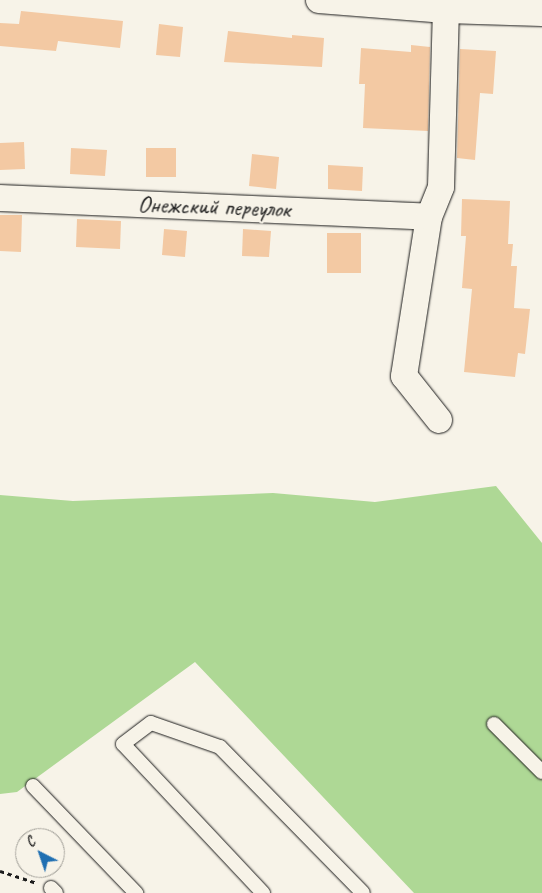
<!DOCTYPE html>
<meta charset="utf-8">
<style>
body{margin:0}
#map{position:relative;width:542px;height:893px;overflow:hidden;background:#f7f3e8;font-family:Caveat,sans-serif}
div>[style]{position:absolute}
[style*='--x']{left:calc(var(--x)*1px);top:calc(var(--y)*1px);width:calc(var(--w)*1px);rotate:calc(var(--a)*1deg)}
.green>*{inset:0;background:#aed895}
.building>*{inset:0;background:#f3c9a3}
.path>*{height:3px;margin-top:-1.5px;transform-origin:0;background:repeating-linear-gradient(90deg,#1c1c1c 0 4px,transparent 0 8px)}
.roads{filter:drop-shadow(0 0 1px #1c1c1c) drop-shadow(0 0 1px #1c1c1c)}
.service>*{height:14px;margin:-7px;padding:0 7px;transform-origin:7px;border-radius:7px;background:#f7f3e8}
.minor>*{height:26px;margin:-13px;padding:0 13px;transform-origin:13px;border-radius:13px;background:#f7f3e8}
span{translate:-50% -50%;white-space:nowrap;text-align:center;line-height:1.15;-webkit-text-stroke:4px #f7f3e8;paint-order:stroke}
.street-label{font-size:24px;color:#1c1c1c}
.north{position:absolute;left:15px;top:828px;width:50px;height:50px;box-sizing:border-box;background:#f7f3e8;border:1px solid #9f9d96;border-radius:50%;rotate:319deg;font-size:14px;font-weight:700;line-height:20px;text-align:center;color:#1c1c1c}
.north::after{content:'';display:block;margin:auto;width:18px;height:22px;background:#1f6fb2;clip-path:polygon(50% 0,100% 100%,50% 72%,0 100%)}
</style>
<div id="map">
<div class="green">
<i style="clip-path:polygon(496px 486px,542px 543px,542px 893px,414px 893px,195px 662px,17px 792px,0 794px,0 495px,73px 501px,273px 493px,375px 502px)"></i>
</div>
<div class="building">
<i style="clip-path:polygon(21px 11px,123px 21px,120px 48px,58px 41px,56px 51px,0 46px,0 23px,19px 24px)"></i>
<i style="clip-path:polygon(159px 24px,183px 27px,180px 57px,156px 55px)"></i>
<i style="clip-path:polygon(228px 31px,292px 38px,292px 35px,324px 38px,322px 67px,224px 62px)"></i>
<i style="clip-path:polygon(411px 45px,430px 47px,428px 131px,363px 128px,365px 84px,359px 84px,361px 48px,411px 52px)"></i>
<i style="clip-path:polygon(460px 49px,496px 51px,493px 94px,480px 93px,475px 160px,457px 158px)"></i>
<i style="clip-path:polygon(24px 142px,25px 169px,0 170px,0 143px)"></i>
<i style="clip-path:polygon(71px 148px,107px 150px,105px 176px,70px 174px)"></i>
<i style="clip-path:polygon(146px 148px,176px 148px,176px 177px,146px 177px)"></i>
<i style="clip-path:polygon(252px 154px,279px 157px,276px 189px,249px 186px)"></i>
<i style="clip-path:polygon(328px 165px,363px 167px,362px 191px,328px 189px)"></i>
<i style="clip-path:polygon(462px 199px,510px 201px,508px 244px,513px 244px,511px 266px,517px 266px,514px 308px,530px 309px,525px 354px,518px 353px,515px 377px,464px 372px,472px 289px,462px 288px,466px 236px,461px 236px)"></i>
<i style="clip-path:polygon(0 215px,22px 215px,21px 252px,0 251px)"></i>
<i style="clip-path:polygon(77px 219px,121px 221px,120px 249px,76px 247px)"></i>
<i style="clip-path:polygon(164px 229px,187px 231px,185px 257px,162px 255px)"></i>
<i style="clip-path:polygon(243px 229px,271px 231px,269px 257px,242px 256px)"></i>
<i style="clip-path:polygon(327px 233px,361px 233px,361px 273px,327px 273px)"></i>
</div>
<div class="path">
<i style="--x:0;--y:871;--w:38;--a:18"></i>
</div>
<div class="roads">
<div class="service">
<i style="--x:494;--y:724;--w:68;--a:45"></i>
<i style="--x:33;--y:786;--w:149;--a:46.1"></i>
<i style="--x:51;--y:888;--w:7;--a:45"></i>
<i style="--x:263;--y:893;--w:204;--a:-133.2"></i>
<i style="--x:123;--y:744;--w:35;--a:-37"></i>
<i style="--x:151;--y:723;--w:73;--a:19.2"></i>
<i style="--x:220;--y:747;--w:204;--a:45.6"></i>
</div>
<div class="minor">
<i style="--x:319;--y:0;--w:127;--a:4.5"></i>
<i style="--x:446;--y:10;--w:96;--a:1.8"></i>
<i style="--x:0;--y:198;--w:429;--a:2.5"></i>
<i style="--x:439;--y:420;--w:56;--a:-128.5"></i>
<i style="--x:404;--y:376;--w:161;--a:-81.1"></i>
<i style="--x:429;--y:217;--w:32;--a:-68"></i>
<i style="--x:441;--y:187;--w:177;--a:-88.4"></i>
</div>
</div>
<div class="street-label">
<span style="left:214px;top:207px;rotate:2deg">Онежский переулок</span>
</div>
<div class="north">С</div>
</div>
